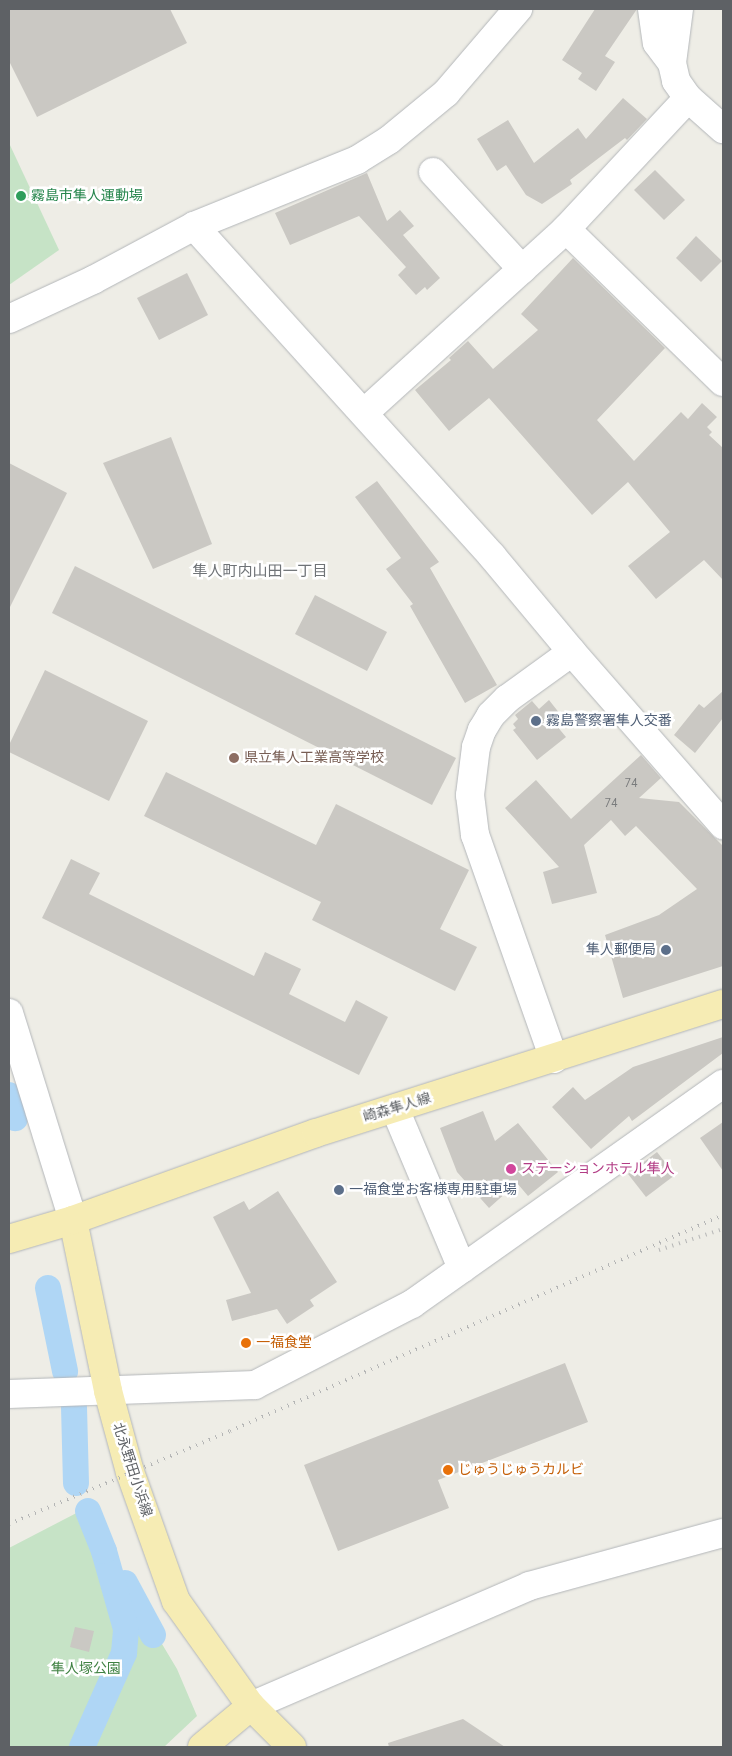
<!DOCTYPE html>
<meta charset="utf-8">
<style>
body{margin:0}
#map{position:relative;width:732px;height:1756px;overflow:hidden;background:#eeede6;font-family:"Nunito Sans","Noto Sans JP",sans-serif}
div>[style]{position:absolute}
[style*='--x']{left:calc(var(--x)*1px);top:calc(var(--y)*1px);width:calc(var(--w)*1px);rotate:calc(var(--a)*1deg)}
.green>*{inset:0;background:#c6e3c6}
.canal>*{height:26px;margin:-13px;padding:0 13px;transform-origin:13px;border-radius:13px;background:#afd6f5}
.building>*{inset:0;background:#cac8c3}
.roads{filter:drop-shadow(0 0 1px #b3b6b9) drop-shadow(0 0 1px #b3b6b9)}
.minor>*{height:28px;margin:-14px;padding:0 14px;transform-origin:14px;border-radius:14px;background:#fff}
.major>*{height:28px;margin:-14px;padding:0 14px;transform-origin:14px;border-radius:14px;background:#f6ecb4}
.rail>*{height:4px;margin-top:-2px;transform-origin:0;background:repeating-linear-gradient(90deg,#b4b5b5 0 1px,transparent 0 7px)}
.dots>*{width:14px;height:14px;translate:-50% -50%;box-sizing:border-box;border:2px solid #fff;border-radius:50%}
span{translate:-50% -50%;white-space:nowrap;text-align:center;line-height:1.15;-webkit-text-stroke:5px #fff;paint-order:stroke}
.number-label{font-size:11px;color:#797b7c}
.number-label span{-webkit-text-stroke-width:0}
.leisure-label{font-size:14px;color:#27864d}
.left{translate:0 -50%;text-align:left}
.service-label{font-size:14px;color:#4e5e75}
.right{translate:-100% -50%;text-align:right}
.education-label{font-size:14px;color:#785e54}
.street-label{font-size:14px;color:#5e6165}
.hotel-label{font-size:14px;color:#b23c85}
.food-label{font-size:14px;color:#c56008}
.park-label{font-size:14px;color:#408243}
.neighbourhood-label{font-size:15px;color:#6f7377}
.frame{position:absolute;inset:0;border:10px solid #5e6165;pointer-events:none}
</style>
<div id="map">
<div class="green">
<i style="clip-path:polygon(9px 143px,59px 250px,9px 285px)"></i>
<i style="clip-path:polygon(90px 1506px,138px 1604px,177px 1669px,197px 1716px,164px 1747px,9px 1747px,9px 1548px)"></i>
</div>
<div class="canal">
<i style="--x:9;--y:1095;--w:24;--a:75"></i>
<i style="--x:48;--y:1288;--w:85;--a:78.4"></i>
<i style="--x:74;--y:1407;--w:76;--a:88.5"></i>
<i style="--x:125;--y:1583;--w:59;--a:61.7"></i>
<i style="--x:82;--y:1747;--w:103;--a:-65.9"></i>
<i style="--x:124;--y:1653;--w:24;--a:-85"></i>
<i style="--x:126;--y:1629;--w:81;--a:-105.8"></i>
<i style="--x:104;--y:1551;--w:43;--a:-111.8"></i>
</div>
<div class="building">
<i style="clip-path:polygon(9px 9px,170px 9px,187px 43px,37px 117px,9px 61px)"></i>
<i style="clip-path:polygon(595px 9px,637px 9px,605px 56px,615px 62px,596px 91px,578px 79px,582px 73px,562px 60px)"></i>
<i style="clip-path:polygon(623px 98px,647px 119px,627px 140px,625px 138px,570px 180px,572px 184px,542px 204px,526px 195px,506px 165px,497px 171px,477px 139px,508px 120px,534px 163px,578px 128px,586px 139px)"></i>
<i style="clip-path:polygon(655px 170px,685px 200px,664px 220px,634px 190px)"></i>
<i style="clip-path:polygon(367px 173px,387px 221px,400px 210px,414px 226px,403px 235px,440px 278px,427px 290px,425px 287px,416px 295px,398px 275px,406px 267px,359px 216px,290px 245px,275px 213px)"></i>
<i style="clip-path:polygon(696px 236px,722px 261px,701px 282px,676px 258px)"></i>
<i style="clip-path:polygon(573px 258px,665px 348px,597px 420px,634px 461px,681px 412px,688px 419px,702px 403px,717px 417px,707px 427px,712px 432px,709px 435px,723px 448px,723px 580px,704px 560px,656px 599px,628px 566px,670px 532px,628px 482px,592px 515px,489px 398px,449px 431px,415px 390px,451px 360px,449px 358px,468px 341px,493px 369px,538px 330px,521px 314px)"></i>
<i style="clip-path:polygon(187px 273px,208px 315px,159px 340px,137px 298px)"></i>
<i style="clip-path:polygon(171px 437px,212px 544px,153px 569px,103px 463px)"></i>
<i style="clip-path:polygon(9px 463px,67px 493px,9px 609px)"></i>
<i style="clip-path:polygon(377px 481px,439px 562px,430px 568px,497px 685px,465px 703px,410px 606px,413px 604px,386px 569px,401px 558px,355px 497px)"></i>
<i style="clip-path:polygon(75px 566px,456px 758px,432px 805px,52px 613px)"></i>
<i style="clip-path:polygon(315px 595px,387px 632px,367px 671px,295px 634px)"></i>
<i style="clip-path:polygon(45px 670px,148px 721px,109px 801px,9px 752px,9px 745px)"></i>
<i style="clip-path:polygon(723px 691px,723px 718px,695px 753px,674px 735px,699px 704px,704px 708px)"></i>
<i style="clip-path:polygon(549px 700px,564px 719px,556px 725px,566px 737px,537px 760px,513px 730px,516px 728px,513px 724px,518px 719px,515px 715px,532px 701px,539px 709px)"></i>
<i style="clip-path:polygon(641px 755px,661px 778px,639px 798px,679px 802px,723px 846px,723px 966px,623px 998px,605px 935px,659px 915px,697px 889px,636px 826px,625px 836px,611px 820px,584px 845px,597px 893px,552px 904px,543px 872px,559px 867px,505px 808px,536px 780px,571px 819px)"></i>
<i style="clip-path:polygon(166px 772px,316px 845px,336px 804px,469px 870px,440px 929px,477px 947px,455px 991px,312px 920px,321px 902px,144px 816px)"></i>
<i style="clip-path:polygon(71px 859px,100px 873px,89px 894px,254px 976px,265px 952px,301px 969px,289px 994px,345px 1022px,356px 1000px,388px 1017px,359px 1075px,42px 918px)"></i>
<i style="clip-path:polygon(723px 1037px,723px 1053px,632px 1121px,629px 1116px,591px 1149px,552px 1107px,573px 1087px,585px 1100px,633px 1067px)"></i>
<i style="clip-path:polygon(483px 1111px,495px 1141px,518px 1123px,558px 1172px,528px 1196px,517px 1183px,489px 1208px,457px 1172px,440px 1128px)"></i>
<i style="clip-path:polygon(723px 1122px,723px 1171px,700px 1138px)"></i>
<i style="clip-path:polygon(657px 1152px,675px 1175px,646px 1197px,628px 1174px)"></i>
<i style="clip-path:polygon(278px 1191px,337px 1282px,310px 1300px,314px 1306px,287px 1324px,277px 1309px,232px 1321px,226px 1300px,251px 1293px,213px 1217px,244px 1201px,249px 1210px)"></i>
<i style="clip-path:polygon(565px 1363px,588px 1422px,438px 1480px,449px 1508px,338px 1551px,304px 1465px)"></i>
<i style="clip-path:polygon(75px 1627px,94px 1631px,89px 1652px,70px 1647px)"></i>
<i style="clip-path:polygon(463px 1719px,505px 1747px,389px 1747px,388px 1743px)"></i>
</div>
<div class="roads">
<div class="minor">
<i style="--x:652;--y:9;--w:34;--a:82"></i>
<i style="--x:657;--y:43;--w:25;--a:53"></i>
<i style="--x:679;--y:9;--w:54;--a:97.4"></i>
<i style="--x:672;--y:63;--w:18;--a:77"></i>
<i style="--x:676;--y:81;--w:21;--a:55"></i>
<i style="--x:688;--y:98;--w:47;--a:41.5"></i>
<i style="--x:433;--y:172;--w:132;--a:47.5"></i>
<i style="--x:194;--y:226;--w:445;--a:47.9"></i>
<i style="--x:492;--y:556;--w:125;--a:50.2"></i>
<i style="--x:572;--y:652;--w:230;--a:48.9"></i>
<i style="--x:566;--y:229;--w:219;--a:44.3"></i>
<i style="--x:9;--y:319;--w:93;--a:-24.9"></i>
<i style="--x:93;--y:280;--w:115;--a:-28.1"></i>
<i style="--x:194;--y:226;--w:176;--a:-22"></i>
<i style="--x:357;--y:160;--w:38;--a:-32"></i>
<i style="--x:389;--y:140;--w:74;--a:-39.5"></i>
<i style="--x:446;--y:93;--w:111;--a:-49.4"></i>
<i style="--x:364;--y:413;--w:273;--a:-42.3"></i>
<i style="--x:566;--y:229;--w:179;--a:-47"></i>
<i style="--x:9;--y:1013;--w:217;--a:72.8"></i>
<i style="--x:554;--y:1059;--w:238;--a:-109.4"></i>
<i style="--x:475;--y:835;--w:40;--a:-97.1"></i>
<i style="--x:470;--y:795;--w:48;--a:-82.9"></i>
<i style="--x:476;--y:747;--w:18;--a:-71"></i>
<i style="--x:482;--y:730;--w:17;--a:-59"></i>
<i style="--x:491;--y:715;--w:23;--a:-45"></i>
<i style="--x:507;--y:699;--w:80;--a:-35.9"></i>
<i style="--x:395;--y:1109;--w:173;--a:67.2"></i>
<i style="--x:9;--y:1394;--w:246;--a:-2.1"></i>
<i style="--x:255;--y:1385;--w:177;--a:-27.3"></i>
<i style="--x:412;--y:1304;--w:381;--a:-35.3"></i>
<i style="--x:251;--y:1706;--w:303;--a:-23.3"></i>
<i style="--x:529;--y:1586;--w:201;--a:-15.3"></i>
</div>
<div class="major">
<i style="--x:73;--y:1220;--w:175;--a:78.4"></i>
<i style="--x:108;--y:1391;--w:84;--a:74.8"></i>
<i style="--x:130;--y:1472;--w:137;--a:70.4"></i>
<i style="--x:176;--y:1601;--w:129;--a:54.5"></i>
<i style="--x:251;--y:1706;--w:58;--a:45"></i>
<i style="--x:9;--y:1239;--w:67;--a:-16.5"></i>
<i style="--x:73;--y:1220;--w:258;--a:-19.7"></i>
<i style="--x:316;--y:1133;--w:427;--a:-17.6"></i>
<i style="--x:202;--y:1747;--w:64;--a:-39.9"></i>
</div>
</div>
<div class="rail">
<i style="--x:659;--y:1250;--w:67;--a:-18.2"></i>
<i style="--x:9;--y:1524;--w:240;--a:-22.8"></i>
<i style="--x:230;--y:1431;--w:538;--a:-23.66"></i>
</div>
<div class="dots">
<i style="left:21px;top:196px;background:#2e9e5b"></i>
<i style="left:536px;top:721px;background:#5c6f8a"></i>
<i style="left:234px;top:758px;background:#8d6e63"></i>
<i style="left:666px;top:950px;background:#5c6f8a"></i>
<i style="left:511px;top:1169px;background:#d1479c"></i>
<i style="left:339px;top:1190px;background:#5c6f8a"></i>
<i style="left:246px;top:1343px;background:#e8710a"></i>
<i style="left:448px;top:1470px;background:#e8710a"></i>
</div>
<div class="number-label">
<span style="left:631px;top:784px">74</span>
<span style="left:611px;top:804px">74</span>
</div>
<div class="leisure-label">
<span class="left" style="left:31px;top:196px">霧島市隼人運動場</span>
</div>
<div class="service-label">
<span class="left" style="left:546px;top:721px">霧島警察署隼人交番</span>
<span class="right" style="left:656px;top:950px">隼人郵便局</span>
<span class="left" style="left:349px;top:1190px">一福食堂お客様専用駐車場</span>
</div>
<div class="education-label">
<span class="left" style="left:244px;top:758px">県立隼人工業高等学校</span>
</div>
<div class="street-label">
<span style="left:397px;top:1108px;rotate:-17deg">崎森隼人線</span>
<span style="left:132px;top:1470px;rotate:72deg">北永野田小浜線</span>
</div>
<div class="hotel-label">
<span class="left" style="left:521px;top:1169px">ステーションホテル隼人</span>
</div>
<div class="food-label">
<span class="left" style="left:256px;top:1343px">一福食堂</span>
<span class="left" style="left:458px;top:1470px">じゅうじゅうカルビ</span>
</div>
<div class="park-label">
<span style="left:86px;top:1669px">隼人塚公園</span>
</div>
<div class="neighbourhood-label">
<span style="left:260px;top:572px">隼人町内山田一丁目</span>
</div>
<div class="frame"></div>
</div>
